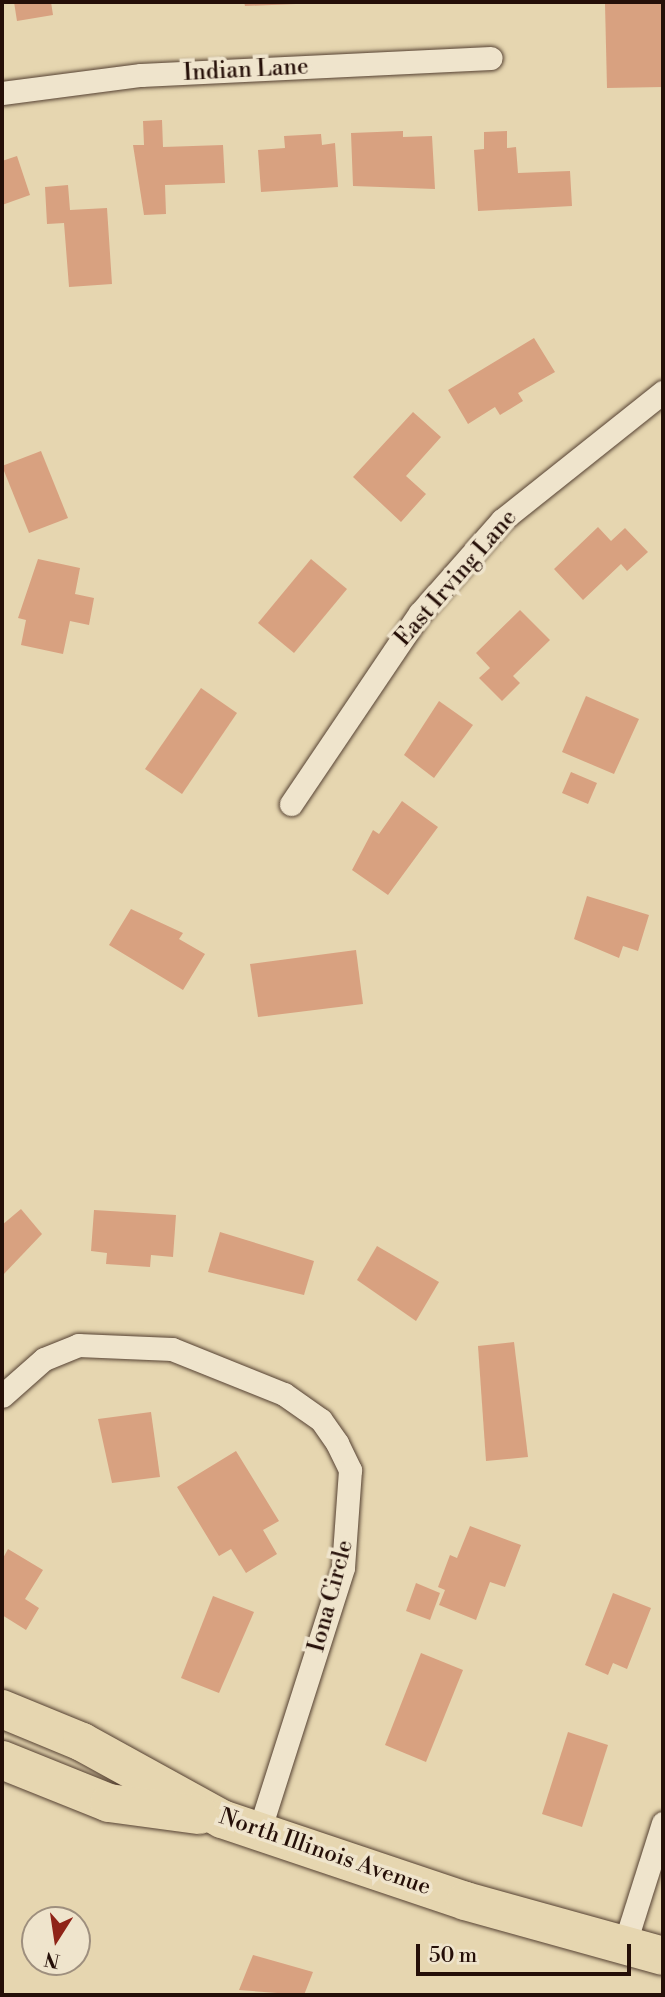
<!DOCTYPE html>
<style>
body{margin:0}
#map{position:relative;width:665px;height:1997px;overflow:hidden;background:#e6d6b0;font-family:"Libre Bodoni",serif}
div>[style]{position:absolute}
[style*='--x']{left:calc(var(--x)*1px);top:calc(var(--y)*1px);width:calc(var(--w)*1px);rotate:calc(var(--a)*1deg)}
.building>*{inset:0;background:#d8a180}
.roads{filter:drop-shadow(0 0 2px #554132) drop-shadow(0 0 2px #554132)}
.street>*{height:23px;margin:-11.5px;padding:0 11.5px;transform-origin:11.5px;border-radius:11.5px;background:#efe4cc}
.highway>*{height:38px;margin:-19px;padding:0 19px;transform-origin:19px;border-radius:19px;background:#e6d6b0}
span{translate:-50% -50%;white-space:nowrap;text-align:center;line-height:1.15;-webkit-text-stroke:7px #efe4cc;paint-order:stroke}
.street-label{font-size:23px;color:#250f08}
.frame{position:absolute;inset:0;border:4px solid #250f08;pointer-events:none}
.north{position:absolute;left:21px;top:1906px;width:70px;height:70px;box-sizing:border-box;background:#efe4cc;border:2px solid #9e8f7e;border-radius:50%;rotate:192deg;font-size:19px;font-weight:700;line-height:28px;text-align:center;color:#250f08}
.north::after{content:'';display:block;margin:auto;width:24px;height:32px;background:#8f2418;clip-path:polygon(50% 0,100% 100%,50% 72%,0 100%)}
.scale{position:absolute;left:416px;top:1944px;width:215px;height:32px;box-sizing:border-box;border:4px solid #250f08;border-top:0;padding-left:9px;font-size:21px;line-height:24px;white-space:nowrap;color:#250f08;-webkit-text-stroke:5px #efe4cc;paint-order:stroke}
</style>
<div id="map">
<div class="building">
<i style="clip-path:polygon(14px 2px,51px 2px,53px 15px,17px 21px)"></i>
<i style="clip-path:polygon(244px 2px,296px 2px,296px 4px,245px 6px)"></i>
<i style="clip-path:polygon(663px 3px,663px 87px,607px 88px,605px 4px)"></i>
<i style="clip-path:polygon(162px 120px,163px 147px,223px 145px,225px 183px,165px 185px,166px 214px,144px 215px,133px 145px,144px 145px,143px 121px)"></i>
<i style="clip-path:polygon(403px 131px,403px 137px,432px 136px,435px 189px,353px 186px,351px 133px)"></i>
<i style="clip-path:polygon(507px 131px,507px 148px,516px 147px,518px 173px,570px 171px,572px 206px,478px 211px,474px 150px,484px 149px,484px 132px)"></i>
<i style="clip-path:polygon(321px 134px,322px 145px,335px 143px,338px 187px,261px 192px,258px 150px,285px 148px,284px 136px)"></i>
<i style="clip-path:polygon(17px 156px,30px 195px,2px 205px,2px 161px)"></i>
<i style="clip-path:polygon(68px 185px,70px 210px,107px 208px,112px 284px,69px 287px,64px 223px,47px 224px,45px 187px)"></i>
<i style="clip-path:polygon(534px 338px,555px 372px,518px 393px,523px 401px,500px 415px,495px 407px,468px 424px,448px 390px)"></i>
<i style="clip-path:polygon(413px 412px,441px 437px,406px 476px,426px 494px,401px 522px,353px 477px)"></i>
<i style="clip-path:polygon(41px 451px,68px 518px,29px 533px,2px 466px)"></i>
<i style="clip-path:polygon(598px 527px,611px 541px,625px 528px,648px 552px,627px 571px,621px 564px,583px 600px,554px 569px)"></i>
<i style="clip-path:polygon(38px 559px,80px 568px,75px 594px,94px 598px,89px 625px,70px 621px,63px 654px,21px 645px,26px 620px,18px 618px)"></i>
<i style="clip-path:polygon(311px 559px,347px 589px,294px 653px,258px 623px)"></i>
<i style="clip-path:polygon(520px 610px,550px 640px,513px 676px,520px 683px,502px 701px,479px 678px,490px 668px,476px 653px)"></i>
<i style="clip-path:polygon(201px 688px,237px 713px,182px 794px,145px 769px)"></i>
<i style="clip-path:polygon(586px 696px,639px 719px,614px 774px,562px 752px)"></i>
<i style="clip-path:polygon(439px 701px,473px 725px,434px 778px,404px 755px)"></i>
<i style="clip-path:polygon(571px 772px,597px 783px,588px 804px,562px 793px)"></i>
<i style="clip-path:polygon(402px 801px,438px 827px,388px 895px,352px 870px,373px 830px,379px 834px)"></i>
<i style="clip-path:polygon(587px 896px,649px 915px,638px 951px,623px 946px,619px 958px,574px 939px)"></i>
<i style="clip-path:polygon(131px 909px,183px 933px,179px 939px,205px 954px,183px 990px,109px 945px)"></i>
<i style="clip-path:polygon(356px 950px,363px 1004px,258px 1017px,250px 964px)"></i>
<i style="clip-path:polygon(21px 1209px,42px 1234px,2px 1276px,2px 1225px)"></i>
<i style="clip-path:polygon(94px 1210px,176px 1215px,173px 1257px,151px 1255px,150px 1267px,106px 1264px,107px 1253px,91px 1251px)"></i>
<i style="clip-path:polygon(220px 1232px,314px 1261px,304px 1295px,208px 1272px)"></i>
<i style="clip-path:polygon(377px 1246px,439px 1282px,416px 1321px,357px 1280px)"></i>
<i style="clip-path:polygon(514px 1342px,528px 1457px,486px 1461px,478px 1346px)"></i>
<i style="clip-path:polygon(151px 1412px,160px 1477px,112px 1483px,98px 1419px)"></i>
<i style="clip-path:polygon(236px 1451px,279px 1521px,263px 1530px,277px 1554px,246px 1573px,231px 1549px,219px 1556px,177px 1487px)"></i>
<i style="clip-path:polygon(470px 1526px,521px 1545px,505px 1587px,490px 1582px,476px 1620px,439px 1605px,445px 1590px,438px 1587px,450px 1555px,457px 1558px)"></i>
<i style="clip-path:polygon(8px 1549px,43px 1570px,25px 1599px,39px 1608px,26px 1630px,2px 1615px,2px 1560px)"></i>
<i style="clip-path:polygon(416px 1583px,440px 1593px,430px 1620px,406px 1611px)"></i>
<i style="clip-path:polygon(613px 1593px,651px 1608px,627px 1669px,613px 1663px,608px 1675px,585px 1665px)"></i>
<i style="clip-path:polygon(213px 1596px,254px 1612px,219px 1693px,181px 1678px)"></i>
<i style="clip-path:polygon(421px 1653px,463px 1670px,426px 1762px,385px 1745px)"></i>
<i style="clip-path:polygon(568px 1732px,608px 1745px,582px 1827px,542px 1814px)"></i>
<i style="clip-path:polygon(253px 1955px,313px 1972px,304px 1995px,239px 1990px)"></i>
</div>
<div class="roads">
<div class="street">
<i style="--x:2;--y:93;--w:140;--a:-7.4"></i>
<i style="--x:141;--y:75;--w:350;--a:-2.8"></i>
<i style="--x:291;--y:804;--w:230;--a:-56"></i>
<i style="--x:420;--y:613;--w:124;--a:-48.6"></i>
<i style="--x:502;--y:520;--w:206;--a:-38.5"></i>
<i style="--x:2;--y:1396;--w:56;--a:-41.4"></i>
<i style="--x:44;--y:1359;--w:37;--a:-22"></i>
<i style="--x:78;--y:1345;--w:94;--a:2.4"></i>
<i style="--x:172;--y:1349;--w:121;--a:21.9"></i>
<i style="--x:284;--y:1394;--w:45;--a:35.1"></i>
<i style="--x:321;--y:1420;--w:28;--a:55"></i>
<i style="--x:337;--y:1443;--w:30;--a:64"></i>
<i style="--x:350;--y:1470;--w:98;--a:94.1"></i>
<i style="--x:343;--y:1568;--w:276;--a:107.7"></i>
<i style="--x:624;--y:1946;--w:129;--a:-72.4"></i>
</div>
<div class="highway">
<i style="--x:2;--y:1709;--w:87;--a:22.4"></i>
<i style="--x:82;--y:1742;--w:160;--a:28.8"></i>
<i style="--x:222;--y:1819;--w:256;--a:18.6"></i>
<i style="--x:465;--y:1901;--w:205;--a:15.5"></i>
<i style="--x:2;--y:1760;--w:115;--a:21.9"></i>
<i style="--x:109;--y:1803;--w:91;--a:7.6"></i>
</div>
</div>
<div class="street-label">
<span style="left:246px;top:70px;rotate:-3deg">Indian Lane</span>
<span style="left:456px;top:578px;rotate:-49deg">East Irving Lane</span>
<span style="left:331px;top:1596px;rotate:-75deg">Iona Circle</span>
<span style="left:325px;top:1852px;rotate:19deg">North Illinois Avenue</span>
</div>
<div class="frame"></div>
<div class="north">N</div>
<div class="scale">50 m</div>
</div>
